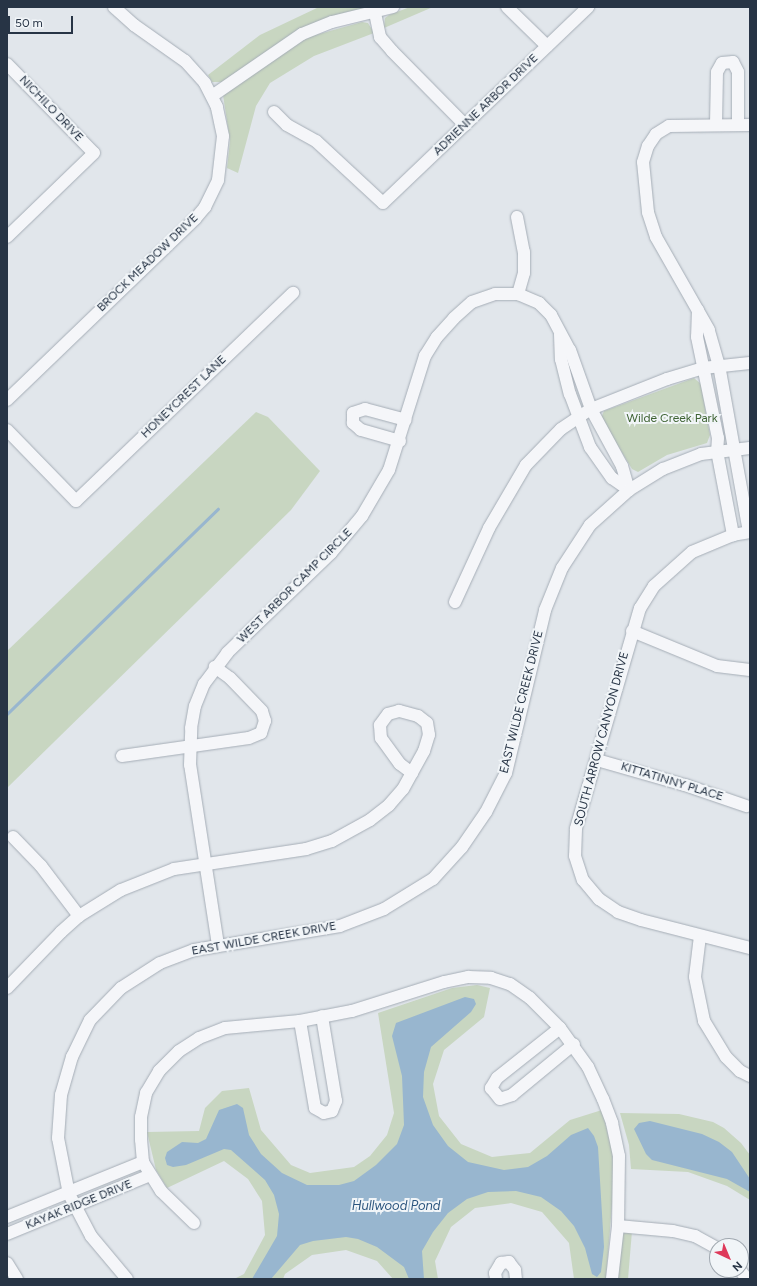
<!DOCTYPE html>
<style>
body{margin:0}
#map{position:relative;width:757px;height:1286px;overflow:hidden;background:#e1e6eb;font-family:Figtree,sans-serif}
div>[style]{position:absolute}
[style*='--x']{left:calc(var(--x)*1px);top:calc(var(--y)*1px);width:calc(var(--w)*1px);rotate:calc(var(--a)*1deg)}
.green>*{inset:0;background:#c8d6c1}
.water>*{inset:0;background:#98b6cf}
.stream>*{height:2.5px;margin:-1.25px;padding:0 1.25px;transform-origin:1.25px;border-radius:1.25px;background:#98b6cf}
.roads{filter:drop-shadow(0 0 1px #a5adb6) drop-shadow(0 0 1px #a5adb6)}
.minor>*{height:12px;margin:-6px;padding:0 6px;transform-origin:6px;border-radius:6px;background:#f5f6f9}
span{translate:-50% -50%;white-space:nowrap;text-align:center;line-height:1.15;-webkit-text-stroke:4px #f1f5f8;paint-order:stroke}
.street-label{font-size:12px;color:#273445}
.park-label{font-size:12px;color:#3e6333}
.water-label{font-size:13px;color:#2c557e;font-style:italic}
.frame{position:absolute;inset:0;border:8px solid #273445;pointer-events:none}
.north{position:absolute;left:709px;top:1238px;width:40px;height:40px;box-sizing:border-box;background:#f1f5f8;border:1px solid #a0a8b0;border-radius:50%;rotate:136deg;font-size:11px;font-weight:700;line-height:16px;text-align:center;color:#273445}
.north::after{content:'';display:block;margin:auto;width:14px;height:18px;background:#de395a;clip-path:polygon(50% 0,100% 100%,50% 72%,0 100%)}
.scale{position:absolute;left:8px;top:16px;width:65px;height:18px;box-sizing:border-box;border:2px solid #273445;border-top:0;padding-left:5px;font-size:12px;line-height:14px;white-space:nowrap;color:#273445;-webkit-text-stroke:3px #f1f5f8;paint-order:stroke}
</style>
<div id="map">
<div class="green">
<i style="clip-path:polygon(319px 7px,374px 7px,297px 30px,222px 82px,212px 82px,208px 75px,260px 35px)"></i>
<i style="clip-path:polygon(410px 7px,433px 7px,384px 28px,385px 18px,389px 15px)"></i>
<i style="clip-path:polygon(362px 22px,368px 23px,374px 33px,314px 56px,270px 83px,256px 106px,238px 173px,227px 168px,230px 141px,223px 95px,290px 47px,312px 36px)"></i>
<i style="clip-path:polygon(694px 378px,701px 384px,710px 435px,707px 443px,667px 455px,638px 472px,632px 469px,601px 418px,604px 411px)"></i>
<i style="clip-path:polygon(256px 412px,268px 417px,320px 471px,291px 510px,7px 788px,7px 651px)"></i>
<i style="clip-path:polygon(477px 985px,490px 988px,484px 1017px,444px 1050px,433px 1084px,439px 1116px,461px 1144px,492px 1157px,530px 1153px,570px 1120px,602px 1110px,612px 1149px,614px 1180px,606px 1279px,574px 1279px,569px 1243px,542px 1212px,511px 1203px,475px 1208px,451px 1227px,435px 1261px,438px 1279px,393px 1279px,377px 1261px,346px 1250px,312px 1255px,285px 1274px,283px 1279px,234px 1279px,244px 1274px,265px 1235px,262px 1201px,248px 1179px,224px 1161px,167px 1188px,156px 1170px,147px 1132px,199px 1131px,205px 1108px,222px 1091px,249px 1088px,261px 1130px,291px 1165px,310px 1173px,354px 1167px,370px 1156px,387px 1135px,394px 1113px,378px 1013px,452px 988px)"></i>
<i style="clip-path:polygon(620px 1113px,679px 1114px,713px 1122px,724px 1128px,741px 1143px,750px 1155px,750px 1200px,727px 1186px,688px 1172px,631px 1169px,629px 1145px)"></i>
<i style="clip-path:polygon(632px 1231px,628px 1279px,618px 1279px,620px 1238px,624px 1233px)"></i>
</div>
<div class="water">
<i style="clip-path:polygon(465px 997px,474px 999px,476px 1004px,471px 1012px,431px 1047px,424px 1072px,423px 1097px,433px 1125px,448px 1146px,468px 1162px,504px 1170px,528px 1167px,547px 1156px,571px 1135px,588px 1128px,594px 1136px,598px 1147px,604px 1247px,601px 1272px,597px 1277px,592px 1274px,585px 1248px,574px 1226px,561px 1211px,541px 1197px,516px 1191px,488px 1192px,467px 1199px,448px 1213px,433px 1232px,422px 1251px,424px 1279px,409px 1279px,404px 1267px,377px 1247px,358px 1239px,346px 1237px,313px 1241px,300px 1245px,271px 1279px,252px 1279px,277px 1236px,279px 1214px,274px 1195px,265px 1180px,231px 1150px,224px 1149px,186px 1165px,173px 1167px,167px 1165px,165px 1158px,167px 1152px,182px 1142px,198px 1143px,206px 1139px,219px 1110px,237px 1104px,243px 1108px,249px 1135px,261px 1154px,282px 1173px,307px 1185px,339px 1185px,354px 1181px,376px 1165px,397px 1144px,404px 1125px,402px 1076px,392px 1036px,396px 1023px)"></i>
<i style="clip-path:polygon(650px 1121px,702px 1134px,719px 1142px,732px 1152px,750px 1179px,750px 1192px,727px 1179px,652px 1160px,646px 1154px,634px 1129px,639px 1123px)"></i>
</div>
<div class="stream">
<i style="--x:7;--y:714;--w:294;--a:-44.2"></i>
</div>
<div class="roads">
<div class="minor">
<i style="--x:507;--y:7;--w:56;--a:44.3"></i>
<i style="--x:375;--y:13;--w:25;--a:78"></i>
<i style="--x:380;--y:37;--w:18;--a:49"></i>
<i style="--x:392;--y:51;--w:104;--a:45.4"></i>
<i style="--x:7;--y:64;--w:124;--a:45.7"></i>
<i style="--x:94;--y:153;--w:121;--a:136"></i>
<i style="--x:212;--y:96;--w:109;--a:-34.6"></i>
<i style="--x:302;--y:34;--w:32;--a:-22"></i>
<i style="--x:332;--y:22;--w:63;--a:-13.8"></i>
<i style="--x:274;--y:112;--w:18;--a:45"></i>
<i style="--x:287;--y:125;--w:33;--a:29"></i>
<i style="--x:316;--y:141;--w:91;--a:42.8"></i>
<i style="--x:383;--y:203;--w:284;--a:-43.7"></i>
<i style="--x:716;--y:124;--w:52;--a:-88.9"></i>
<i style="--x:717;--y:72;--w:10;--a:-61"></i>
<i style="--x:722;--y:63;--w:11;--a:-5"></i>
<i style="--x:733;--y:62;--w:11;--a:63"></i>
<i style="--x:738;--y:72;--w:53;--a:90"></i>
<i style="--x:517;--y:217;--w:36;--a:79"></i>
<i style="--x:524;--y:252;--w:21;--a:90"></i>
<i style="--x:524;--y:273;--w:22;--a:106"></i>
<i style="--x:698;--y:310;--w:27;--a:92"></i>
<i style="--x:697;--y:337;--w:103;--a:78.3"></i>
<i style="--x:718;--y:438;--w:13;--a:94"></i>
<i style="--x:717;--y:451;--w:86;--a:79.2"></i>
<i style="--x:560;--y:334;--w:25;--a:88"></i>
<i style="--x:561;--y:359;--w:36;--a:76"></i>
<i style="--x:570;--y:394;--w:57;--a:69.3"></i>
<i style="--x:590;--y:447;--w:38;--a:55"></i>
<i style="--x:612;--y:478;--w:21;--a:35"></i>
<i style="--x:7;--y:400;--w:261;--a:-43.9"></i>
<i style="--x:195;--y:219;--w:16;--a:-50"></i>
<i style="--x:205;--y:207;--w:30;--a:-64"></i>
<i style="--x:218;--y:180;--w:44;--a:-83.5"></i>
<i style="--x:223;--y:136;--w:30;--a:-102"></i>
<i style="--x:217;--y:107;--w:27;--a:-117"></i>
<i style="--x:205;--y:83;--w:30;--a:-132"></i>
<i style="--x:185;--y:61;--w:62;--a:-144.8"></i>
<i style="--x:134;--y:25;--w:27;--a:-138"></i>
<i style="--x:7;--y:430;--w:99;--a:45.8"></i>
<i style="--x:76;--y:501;--w:301;--a:-43.8"></i>
<i style="--x:400;--y:441;--w:41;--a:-164.2"></i>
<i style="--x:361;--y:430;--w:11;--a:-139"></i>
<i style="--x:353;--y:423;--w:10;--a:-90"></i>
<i style="--x:353;--y:413;--w:13;--a:-18"></i>
<i style="--x:365;--y:409;--w:42;--a:15"></i>
<i style="--x:749;--y:532;--w:169;--a:-100.2"></i>
<i style="--x:719;--y:366;--w:37;--a:-106"></i>
<i style="--x:709;--y:330;--w:107;--a:-119.7"></i>
<i style="--x:656;--y:237;--w:26;--a:-108"></i>
<i style="--x:648;--y:212;--w:50;--a:-95.7"></i>
<i style="--x:643;--y:162;--w:17;--a:-73"></i>
<i style="--x:648;--y:146;--w:14;--a:-56"></i>
<i style="--x:656;--y:134;--w:15;--a:-32"></i>
<i style="--x:669;--y:126;--w:81;--a:-0.7"></i>
<i style="--x:750;--y:532;--w:17;--a:170"></i>
<i style="--x:733;--y:535;--w:44;--a:157.5"></i>
<i style="--x:692;--y:552;--w:51;--a:138.2"></i>
<i style="--x:654;--y:586;--w:26;--a:122"></i>
<i style="--x:640;--y:608;--w:230;--a:106.2"></i>
<i style="--x:576;--y:829;--w:27;--a:92"></i>
<i style="--x:575;--y:856;--w:25;--a:72"></i>
<i style="--x:583;--y:880;--w:25;--a:50"></i>
<i style="--x:599;--y:899;--w:23;--a:34"></i>
<i style="--x:618;--y:912;--w:24;--a:19"></i>
<i style="--x:641;--y:920;--w:113;--a:14.4"></i>
<i style="--x:455;--y:602;--w:81;--a:-65.3"></i>
<i style="--x:489;--y:528;--w:73;--a:-59.6"></i>
<i style="--x:526;--y:465;--w:50;--a:-45.8"></i>
<i style="--x:561;--y:429;--w:36;--a:-34"></i>
<i style="--x:591;--y:409;--w:82;--a:-21.5"></i>
<i style="--x:667;--y:379;--w:38;--a:-17"></i>
<i style="--x:703;--y:368;--w:47;--a:-6.1"></i>
<i style="--x:632;--y:631;--w:92;--a:22.4"></i>
<i style="--x:717;--y:666;--w:33;--a:7"></i>
<i style="--x:122;--y:756;--w:128;--a:-8.1"></i>
<i style="--x:249;--y:738;--w:13;--a:-23"></i>
<i style="--x:261;--y:733;--w:13;--a:-72"></i>
<i style="--x:265;--y:721;--w:10;--a:-107"></i>
<i style="--x:262;--y:711;--w:46;--a:-134.1"></i>
<i style="--x:230;--y:678;--w:19;--a:-144"></i>
<i style="--x:597;--y:760;--w:91;--a:15.9"></i>
<i style="--x:685;--y:785;--w:65;--a:19"></i>
<i style="--x:13;--y:837;--w:40;--a:46"></i>
<i style="--x:41;--y:866;--w:63;--a:52.8"></i>
<i style="--x:700;--y:936;--w:41;--a:97"></i>
<i style="--x:695;--y:977;--w:45;--a:78.4"></i>
<i style="--x:704;--y:1021;--w:42;--a:58.6"></i>
<i style="--x:726;--y:1057;--w:20;--a:45"></i>
<i style="--x:740;--y:1071;--w:11;--a:27"></i>
<i style="--x:218;--y:945;--w:182;--a:-98.8"></i>
<i style="--x:190;--y:765;--w:37;--a:-88"></i>
<i style="--x:191;--y:728;--w:22;--a:-80"></i>
<i style="--x:195;--y:706;--w:24;--a:-68"></i>
<i style="--x:204;--y:684;--w:39;--a:-53"></i>
<i style="--x:227;--y:653;--w:144;--a:-43.9"></i>
<i style="--x:331;--y:553;--w:48;--a:-50"></i>
<i style="--x:362;--y:516;--w:53;--a:-59.6"></i>
<i style="--x:389;--y:470;--w:120;--a:-72.5"></i>
<i style="--x:425;--y:356;--w:22;--a:-58"></i>
<i style="--x:437;--y:337;--w:25;--a:-48"></i>
<i style="--x:454;--y:318;--w:24;--a:-42"></i>
<i style="--x:472;--y:302;--w:24;--a:-19"></i>
<i style="--x:495;--y:294;--w:23;--a:0"></i>
<i style="--x:518;--y:294;--w:23;--a:23"></i>
<i style="--x:539;--y:303;--w:17;--a:45"></i>
<i style="--x:551;--y:315;--w:40;--a:62"></i>
<i style="--x:570;--y:350;--w:63;--a:70.4"></i>
<i style="--x:591;--y:409;--w:65;--a:61.5"></i>
<i style="--x:622;--y:466;--w:25;--a:74"></i>
<i style="--x:7;--y:988;--w:78;--a:-46"></i>
<i style="--x:61;--y:932;--w:24;--a:-42"></i>
<i style="--x:79;--y:916;--w:49;--a:-31.8"></i>
<i style="--x:121;--y:890;--w:57;--a:-21.6"></i>
<i style="--x:174;--y:869;--w:134;--a:-8.6"></i>
<i style="--x:306;--y:849;--w:27;--a:-17"></i>
<i style="--x:332;--y:841;--w:43;--a:-28.9"></i>
<i style="--x:370;--y:820;--w:24;--a:-38"></i>
<i style="--x:389;--y:805;--w:21;--a:-49"></i>
<i style="--x:403;--y:789;--w:43;--a:-61.1"></i>
<i style="--x:424;--y:751;--w:17;--a:-73"></i>
<i style="--x:429;--y:735;--w:12;--a:-99"></i>
<i style="--x:427;--y:723;--w:11;--a:-142"></i>
<i style="--x:418;--y:716;--w:20;--a:-165"></i>
<i style="--x:399;--y:711;--w:11;--a:165"></i>
<i style="--x:388;--y:714;--w:14;--a:126"></i>
<i style="--x:380;--y:725;--w:13;--a:86"></i>
<i style="--x:381;--y:738;--w:32;--a:54"></i>
<i style="--x:400;--y:764;--w:15;--a:37"></i>
<i style="--x:300;--y:1021;--w:88;--a:80.2"></i>
<i style="--x:315;--y:1108;--w:10;--a:29"></i>
<i style="--x:324;--y:1113;--w:8;--a:-14"></i>
<i style="--x:332;--y:1111;--w:11;--a:-68"></i>
<i style="--x:336;--y:1101;--w:86;--a:-99.4"></i>
<i style="--x:560;--y:1028;--w:80;--a:141.6"></i>
<i style="--x:497;--y:1078;--w:12;--a:121"></i>
<i style="--x:491;--y:1088;--w:14;--a:51"></i>
<i style="--x:500;--y:1099;--w:13;--a:-18"></i>
<i style="--x:512;--y:1095;--w:80;--a:-39.4"></i>
<i style="--x:7;--y:1217;--w:147;--a:-22"></i>
<i style="--x:194;--y:1223;--w:46;--a:-135.9"></i>
<i style="--x:161;--y:1191;--w:34;--a:-122"></i>
<i style="--x:143;--y:1162;--w:22;--a:-95"></i>
<i style="--x:141;--y:1140;--w:23;--a:-90"></i>
<i style="--x:141;--y:1117;--w:25;--a:-78"></i>
<i style="--x:146;--y:1093;--w:26;--a:-59"></i>
<i style="--x:159;--y:1071;--w:28;--a:-45"></i>
<i style="--x:179;--y:1051;--w:24;--a:-33"></i>
<i style="--x:199;--y:1038;--w:28;--a:-21"></i>
<i style="--x:225;--y:1028;--w:75;--a:-5.3"></i>
<i style="--x:300;--y:1021;--w:53;--a:-10.9"></i>
<i style="--x:352;--y:1011;--w:96;--a:-17.5"></i>
<i style="--x:444;--y:982;--w:25;--a:-12"></i>
<i style="--x:468;--y:977;--w:23;--a:2"></i>
<i style="--x:491;--y:978;--w:20;--a:18"></i>
<i style="--x:510;--y:984;--w:24;--a:35"></i>
<i style="--x:530;--y:998;--w:42;--a:45"></i>
<i style="--x:560;--y:1028;--w:48;--a:54.3"></i>
<i style="--x:588;--y:1067;--w:35;--a:65"></i>
<i style="--x:603;--y:1099;--w:26;--a:69"></i>
<i style="--x:612;--y:1123;--w:34;--a:78"></i>
<i style="--x:619;--y:1156;--w:70;--a:90.8"></i>
<i style="--x:618;--y:1226;--w:53;--a:96.5"></i>
<i style="--x:618;--y:1226;--w:55;--a:5.2"></i>
<i style="--x:673;--y:1231;--w:23;--a:13"></i>
<i style="--x:695;--y:1236;--w:25;--a:29"></i>
<i style="--x:7;--y:1234;--w:155;--a:-22.4"></i>
<i style="--x:7;--y:1263;--w:19;--a:58"></i>
<i style="--x:740;--y:1270;--w:11;--a:52"></i>
<i style="--x:127;--y:1279;--w:56;--a:-129.9"></i>
<i style="--x:91;--y:1236;--w:47;--a:-117.6"></i>
<i style="--x:69;--y:1194;--w:57;--a:-101.1"></i>
<i style="--x:58;--y:1138;--w:43;--a:-86"></i>
<i style="--x:61;--y:1095;--w:40;--a:-74"></i>
<i style="--x:72;--y:1057;--w:41;--a:-64.1"></i>
<i style="--x:90;--y:1020;--w:45;--a:-45.9"></i>
<i style="--x:121;--y:988;--w:46;--a:-32.7"></i>
<i style="--x:160;--y:963;--w:36;--a:-21"></i>
<i style="--x:194;--y:950;--w:148;--a:-9.3"></i>
<i style="--x:340;--y:926;--w:47;--a:-21.1"></i>
<i style="--x:384;--y:909;--w:57;--a:-31.5"></i>
<i style="--x:433;--y:879;--w:43;--a:-47.8"></i>
<i style="--x:462;--y:847;--w:42;--a:-55.6"></i>
<i style="--x:486;--y:812;--w:44;--a:-62.9"></i>
<i style="--x:506;--y:773;--w:168;--a:-76.5"></i>
<i style="--x:545;--y:610;--w:45;--a:-68"></i>
<i style="--x:562;--y:568;--w:51;--a:-56.9"></i>
<i style="--x:590;--y:525;--w:52;--a:-41.9"></i>
<i style="--x:629;--y:490;--w:40;--a:-32"></i>
<i style="--x:663;--y:469;--w:41;--a:-21.5"></i>
<i style="--x:701;--y:454;--w:49;--a:-7"></i>
<i style="--x:496;--y:1279;--w:6;--a:-99"></i>
<i style="--x:495;--y:1273;--w:12;--a:-59"></i>
<i style="--x:501;--y:1263;--w:8;--a:-7"></i>
<i style="--x:509;--y:1262;--w:10;--a:53"></i>
<i style="--x:515;--y:1270;--w:9;--a:84"></i>
</div>
</div>
<div class="street-label">
<span style="left:486px;top:105px;rotate:-44deg">ADRIENNE ARBOR DRIVE</span>
<span style="left:51px;top:109px;rotate:46deg">NICHILO DRIVE</span>
<span style="left:148px;top:263px;rotate:-44deg">BROCK MEADOW DRIVE</span>
<span style="left:184px;top:397px;rotate:-44deg">HONEYCREST LANE</span>
<span style="left:295px;top:586px;rotate:-45deg">WEST ARBOR CAMP CIRCLE</span>
<span style="left:522px;top:702px;rotate:-76deg">EAST WILDE CREEK DRIVE</span>
<span style="left:602px;top:739px;rotate:-75deg">SOUTH ARROW CANYON DRIVE</span>
<span style="left:672px;top:782px;rotate:17deg">KITTATINNY PLACE</span>
<span style="left:264px;top:939px;rotate:-10deg">EAST WILDE CREEK DRIVE</span>
<span style="left:79px;top:1205px;rotate:-22deg">KAYAK RIDGE DRIVE</span>
</div>
<div class="park-label">
<span style="left:672px;top:419px">Wilde Creek Park</span>
</div>
<div class="water-label">
<span style="left:396px;top:1206px">Hullwood Pond</span>
</div>
<div class="frame"></div>
<div class="north">N</div>
<div class="scale">50 m</div>
</div>
